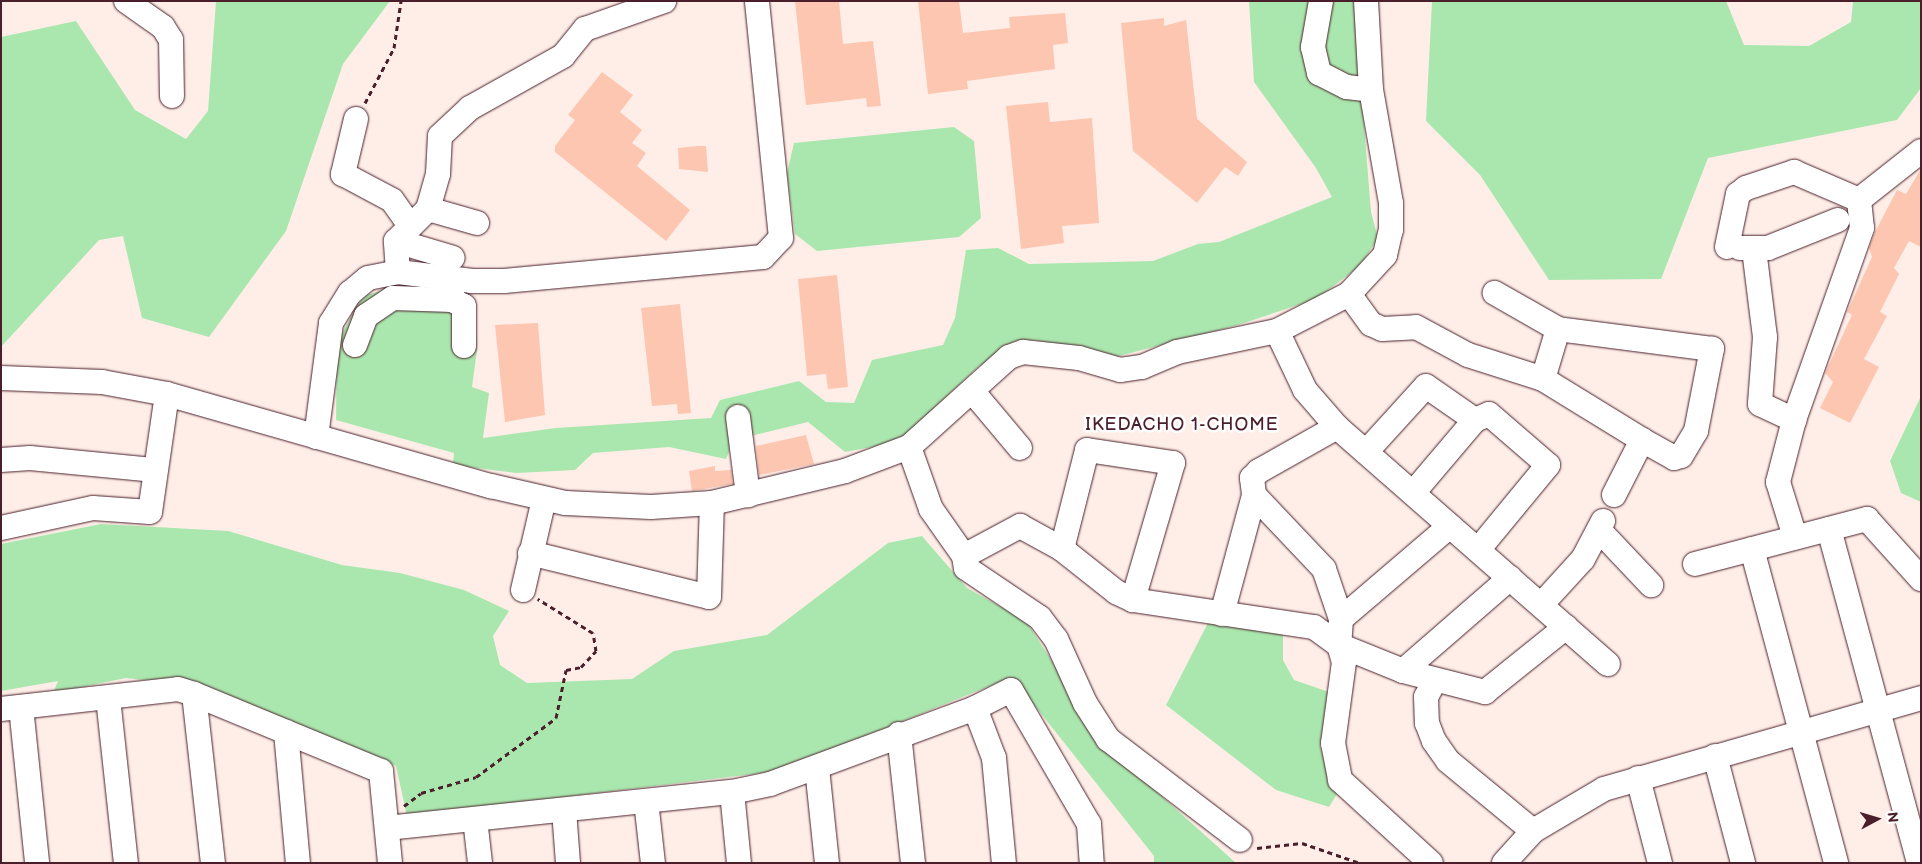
<!DOCTYPE html>
<style>
body{margin:0}
#map{position:relative;width:1922px;height:864px;overflow:hidden;background:#feeee7;font-family:"Balsamiq Sans",sans-serif}
div>[style]{position:absolute}
[style*='--x']{left:calc(var(--x)*1px);top:calc(var(--y)*1px);width:calc(var(--w)*1px);rotate:calc(var(--a)*1deg)}
.green>*{inset:0;background:#aae7ae}
.building>*{inset:0;background:#fdc6b0}
.path>*{height:3px;margin-top:-1.5px;transform-origin:0;background:repeating-linear-gradient(90deg,#4a1f2b 0 5px,transparent 0 9px)}
.roads{filter:drop-shadow(0 0 1px #4a1f2b) drop-shadow(0 0 1px #4a1f2b)}
.minor>*{height:24px;margin:-12px;padding:0 12px;transform-origin:12px;border-radius:12px;background:#fff}
span{translate:-50% -50%;white-space:nowrap;text-align:center;line-height:1.15;-webkit-text-stroke:5px #fff;paint-order:stroke}
.neighbourhood-label{font-size:18px;color:#4a1f2b;letter-spacing:1px}
.frame{position:absolute;inset:0;border:2px solid #4a1f2b;pointer-events:none}
.north{position:absolute;left:1852px;top:794px;width:50px;height:50px;-webkit-text-stroke:4px #fff;paint-order:stroke;rotate:84deg;font-size:14px;font-weight:700;line-height:20px;text-align:center;color:#4a1f2b}
.north::after{content:'';display:block;margin:auto;width:18px;height:22px;background:#4a1f2b;clip-path:polygon(50% 0,100% 100%,50% 72%,0 100%)}
</style>
<div id="map">
<div class="green">
<i style="clip-path:polygon(216px 1px,390px 1px,343px 64px,286px 231px,209px 337px,142px 318px,123px 236px,99px 240px,1px 347px,1px 37px,76px 21px,135px 110px,186px 139px,208px 111px)"></i>
<i style="clip-path:polygon(1249px 1px,1354px 1px,1371px 212px,1378px 238px,1360px 266px,1316px 299px,1238px 325px,1115px 357px,1034px 340px,979px 366px,898px 442px,845px 452px,808px 422px,734px 440px,726px 459px,669px 447px,593px 453px,575px 470px,517px 473px,453px 465px,454px 453px,336px 420px,337px 342px,363px 296px,406px 284px,438px 288px,473px 303px,477px 350px,472px 387px,489px 393px,483px 438px,556px 428px,711px 418px,720px 400px,799px 381px,826px 402px,854px 403px,872px 360px,943px 345px,955px 318px,966px 250px,998px 248px,1029px 264px,1153px 261px,1198px 244px,1219px 242px,1332px 197px,1316px 168px,1254px 82px)"></i>
<i style="clip-path:polygon(1432px 1px,1726px 1px,1744px 45px,1809px 46px,1851px 22px,1853px 1px,1921px 1px,1921px 88px,1897px 120px,1708px 158px,1661px 279px,1549px 280px,1480px 175px,1426px 121px)"></i>
<i style="clip-path:polygon(954px 127px,974px 141px,981px 218px,959px 237px,817px 251px,795px 234px,787px 173px,794px 143px)"></i>
<i style="clip-path:polygon(1921px 396px,1921px 502px,1901px 493px,1890px 461px)"></i>
<i style="clip-path:polygon(101px 524px,228px 531px,342px 565px,400px 573px,464px 590px,509px 611px,493px 636px,500px 665px,527px 683px,632px 679px,674px 651px,767px 635px,888px 543px,922px 536px,967px 588px,1026px 621px,1109px 749px,1236px 863px,1154px 863px,1154px 856px,1012px 677px,779px 771px,407px 816px,396px 766px,199px 686px,126px 678px,53px 693px,58px 681px,1px 691px,1px 544px)"></i>
<i style="clip-path:polygon(1211px 617px,1283px 630px,1283px 660px,1294px 680px,1329px 692px,1320px 747px,1337px 794px,1329px 807px,1276px 790px,1166px 705px)"></i>
</div>
<div class="building">
<i style="clip-path:polygon(795px 1px,839px 1px,843px 44px,873px 41px,881px 106px,867px 107px,866px 98px,806px 105px)"></i>
<i style="clip-path:polygon(918px 1px,959px 1px,963px 33px,1010px 28px,1009px 17px,1065px 13px,1068px 43px,1053px 45px,1055px 69px,967px 81px,968px 89px,928px 94px)"></i>
<i style="clip-path:polygon(1164px 18px,1164px 26px,1186px 20px,1197px 119px,1247px 162px,1238px 176px,1225px 167px,1197px 203px,1133px 151px,1121px 23px)"></i>
<i style="clip-path:polygon(602px 72px,633px 95px,620px 112px,642px 130px,632px 143px,646px 153px,637px 166px,690px 210px,666px 241px,555px 152px,555px 146px,575px 120px,568px 115px)"></i>
<i style="clip-path:polygon(1048px 102px,1050px 122px,1092px 118px,1099px 223px,1062px 226px,1064px 243px,1021px 249px,1006px 106px)"></i>
<i style="clip-path:polygon(698px 146px,706px 146px,708px 172px,679px 169px,678px 148px)"></i>
<i style="clip-path:polygon(1921px 169px,1921px 247px,1909px 241px,1894px 268px,1899px 274px,1880px 312px,1887px 316px,1864px 359px,1879px 367px,1850px 423px,1820px 408px,1833px 382px,1825px 373px,1852px 315px,1847px 312px,1872px 257px,1869px 248px,1875px 232px,1897px 190px,1906px 194px)"></i>
<i style="clip-path:polygon(837px 275px,848px 387px,828px 389px,826px 374px,807px 376px,798px 279px)"></i>
<i style="clip-path:polygon(680px 304px,691px 413px,678px 414px,677px 404px,652px 406px,641px 308px)"></i>
<i style="clip-path:polygon(538px 323px,545px 415px,505px 422px,495px 325px)"></i>
<i style="clip-path:polygon(806px 435px,814px 464px,759px 475px,756px 446px)"></i>
<i style="clip-path:polygon(715px 466px,715px 471px,731px 470px,733px 484px,692px 491px,689px 471px)"></i>
</div>
<div class="path">
<i style="--x:365;--y:103;--w:62;--a:-62.2"></i>
<i style="--x:394;--y:48;--w:48;--a:-81.5"></i>
<i style="--x:404;--y:806;--w:21;--a:-37"></i>
<i style="--x:421;--y:793;--w:57;--a:-16.2"></i>
<i style="--x:476;--y:777;--w:99;--a:-36.4"></i>
<i style="--x:556;--y:718;--w:49;--a:-78.2"></i>
<i style="--x:566;--y:670;--w:15;--a:-11"></i>
<i style="--x:581;--y:667;--w:22;--a:-47"></i>
<i style="--x:596;--y:651;--w:18;--a:-99"></i>
<i style="--x:593;--y:633;--w:65;--a:-148.3"></i>
<i style="--x:1257;--y:848;--w:45;--a:-6.3"></i>
<i style="--x:1302;--y:843;--w:61;--a:19"></i>
</div>
<div class="roads">
<div class="minor">
<i style="--x:126;--y:1;--w:45;--a:35.1"></i>
<i style="--x:163;--y:27;--w:15;--a:58"></i>
<i style="--x:171;--y:40;--w:56;--a:89"></i>
<i style="--x:1321;--y:1;--w:47;--a:99.9"></i>
<i style="--x:1313;--y:47;--w:27;--a:77"></i>
<i style="--x:1319;--y:73;--w:31;--a:27"></i>
<i style="--x:1347;--y:87;--w:24;--a:7"></i>
<i style="--x:356;--y:119;--w:57;--a:103.3"></i>
<i style="--x:343;--y:174;--w:55;--a:28"></i>
<i style="--x:392;--y:200;--w:32;--a:55"></i>
<i style="--x:1859;--y:200;--w:79;--a:-38.3"></i>
<i style="--x:428;--y:209;--w:51;--a:15.9"></i>
<i style="--x:396;--y:241;--w:59;--a:16.6"></i>
<i style="--x:1727;--y:247;--w:54;--a:-78.3"></i>
<i style="--x:1738;--y:194;--w:10;--a:-37"></i>
<i style="--x:1746;--y:188;--w:51;--a:-18.4"></i>
<i style="--x:1794;--y:172;--w:71;--a:23.3"></i>
<i style="--x:1859;--y:200;--w:28;--a:84"></i>
<i style="--x:1862;--y:228;--w:204;--a:109.5"></i>
<i style="--x:1740;--y:248;--w:28;--a:0"></i>
<i style="--x:1768;--y:248;--w:75;--a:-21.8"></i>
<i style="--x:1754;--y:249;--w:89;--a:82.9"></i>
<i style="--x:1765;--y:337;--w:67;--a:94.3"></i>
<i style="--x:1760;--y:404;--w:38;--a:25"></i>
<i style="--x:1794;--y:420;--w:64;--a:104.5"></i>
<i style="--x:1778;--y:482;--w:58;--a:72.8"></i>
<i style="--x:398;--y:272;--w:31;--a:-94"></i>
<i style="--x:396;--y:241;--w:45;--a:-45"></i>
<i style="--x:428;--y:209;--w:36;--a:-74"></i>
<i style="--x:438;--y:174;--w:38;--a:-87"></i>
<i style="--x:440;--y:136;--w:41;--a:-43"></i>
<i style="--x:470;--y:108;--w:107;--a:-29.2"></i>
<i style="--x:563;--y:56;--w:35;--a:-51"></i>
<i style="--x:585;--y:29;--w:84;--a:-19.5"></i>
<i style="--x:452;--y:288;--w:12;--a:90"></i>
<i style="--x:452;--y:300;--w:13;--a:27"></i>
<i style="--x:464;--y:306;--w:40;--a:90"></i>
<i style="--x:1349;--y:294;--w:37;--a:54"></i>
<i style="--x:1371;--y:324;--w:12;--a:24"></i>
<i style="--x:1382;--y:329;--w:34;--a:-3"></i>
<i style="--x:1416;--y:327;--w:59;--a:28.3"></i>
<i style="--x:1468;--y:355;--w:79;--a:17.7"></i>
<i style="--x:1543;--y:379;--w:116;--a:31.6"></i>
<i style="--x:1642;--y:440;--w:37;--a:29"></i>
<i style="--x:1674;--y:458;--w:7;--a:-16"></i>
<i style="--x:1681;--y:456;--w:29;--a:-59"></i>
<i style="--x:1696;--y:431;--w:84;--a:-79"></i>
<i style="--x:1712;--y:349;--w:155;--a:-172.6"></i>
<i style="--x:1558;--y:329;--w:73;--a:-150.3"></i>
<i style="--x:1277;--y:331;--w:65;--a:64.6"></i>
<i style="--x:1305;--y:390;--w:49;--a:49.1"></i>
<i style="--x:1337;--y:427;--w:90;--a:150.6"></i>
<i style="--x:1259;--y:471;--w:10;--a:135"></i>
<i style="--x:1252;--y:478;--w:17;--a:83"></i>
<i style="--x:1254;--y:495;--w:102;--a:46.6"></i>
<i style="--x:1324;--y:569;--w:53;--a:71.2"></i>
<i style="--x:1341;--y:619;--w:26;--a:94"></i>
<i style="--x:1339;--y:645;--w:18;--a:74"></i>
<i style="--x:1344;--y:662;--w:82;--a:97.7"></i>
<i style="--x:1333;--y:743;--w:38;--a:79"></i>
<i style="--x:1340;--y:780;--w:123;--a:42.4"></i>
<i style="--x:355;--y:345;--w:31;--a:-69"></i>
<i style="--x:366;--y:316;--w:32;--a:-34"></i>
<i style="--x:393;--y:298;--w:59;--a:1.9"></i>
<i style="--x:1;--y:378;--w:101;--a:2.3"></i>
<i style="--x:102;--y:382;--w:66;--a:10.5"></i>
<i style="--x:167;--y:394;--w:337;--a:15.9"></i>
<i style="--x:491;--y:486;--w:76;--a:12.9"></i>
<i style="--x:565;--y:503;--w:86;--a:2.7"></i>
<i style="--x:651;--y:507;--w:61;--a:-3.8"></i>
<i style="--x:712;--y:503;--w:137;--a:-13.5"></i>
<i style="--x:845;--y:471;--w:68;--a:-20.6"></i>
<i style="--x:909;--y:447;--w:135;--a:-42"></i>
<i style="--x:1009;--y:357;--w:15;--a:-20"></i>
<i style="--x:1023;--y:352;--w:56;--a:6.1"></i>
<i style="--x:1079;--y:358;--w:43;--a:16.3"></i>
<i style="--x:1120;--y:370;--w:22;--a:-8"></i>
<i style="--x:1142;--y:367;--w:38;--a:-23"></i>
<i style="--x:1177;--y:352;--w:102;--a:-11.9"></i>
<i style="--x:1277;--y:331;--w:81;--a:-27.2"></i>
<i style="--x:1349;--y:294;--w:53;--a:-47.3"></i>
<i style="--x:1385;--y:255;--w:26;--a:-77"></i>
<i style="--x:1391;--y:230;--w:27;--a:-90"></i>
<i style="--x:1391;--y:203;--w:115;--a:-100"></i>
<i style="--x:1371;--y:90;--w:89;--a:-93.2"></i>
<i style="--x:1543;--y:379;--w:52;--a:-73.3"></i>
<i style="--x:973;--y:392;--w:73;--a:50"></i>
<i style="--x:738;--y:417;--w:79;--a:82.7"></i>
<i style="--x:1337;--y:427;--w:360;--a:41.2"></i>
<i style="--x:316;--y:437;--w:115;--a:-82.5"></i>
<i style="--x:331;--y:323;--w:36;--a:-58"></i>
<i style="--x:350;--y:293;--w:23;--a:-40"></i>
<i style="--x:368;--y:278;--w:31;--a:-11"></i>
<i style="--x:398;--y:272;--w:75;--a:6.9"></i>
<i style="--x:472;--y:281;--w:32;--a:0"></i>
<i style="--x:504;--y:281;--w:260;--a:-5.3"></i>
<i style="--x:763;--y:257;--w:26;--a:-47"></i>
<i style="--x:781;--y:238;--w:238;--a:-95.8"></i>
<i style="--x:909;--y:447;--w:66;--a:70.5"></i>
<i style="--x:931;--y:509;--w:57;--a:54.9"></i>
<i style="--x:964;--y:556;--w:12;--a:81"></i>
<i style="--x:966;--y:568;--w:89;--a:34"></i>
<i style="--x:1040;--y:618;--w:26;--a:53"></i>
<i style="--x:1056;--y:639;--w:70;--a:65.6"></i>
<i style="--x:1085;--y:703;--w:43;--a:57.4"></i>
<i style="--x:1108;--y:739;--w:166;--a:37.4"></i>
<i style="--x:1366;--y:452;--w:89;--a:-47.7"></i>
<i style="--x:1426;--y:386;--w:60;--a:34.8"></i>
<i style="--x:1475;--y:420;--w:15;--a:-23"></i>
<i style="--x:1489;--y:414;--w:78;--a:40.8"></i>
<i style="--x:1548;--y:465;--w:110;--a:129.5"></i>
<i style="--x:1;--y:460;--w:29;--a:-4"></i>
<i style="--x:30;--y:458;--w:126;--a:5.5"></i>
<i style="--x:1413;--y:493;--w:96;--a:-49.7"></i>
<i style="--x:1614;--y:495;--w:62;--a:-63"></i>
<i style="--x:1;--y:528;--w:94;--a:-12.3"></i>
<i style="--x:93;--y:508;--w:57;--a:4"></i>
<i style="--x:150;--y:512;--w:119;--a:-81.8"></i>
<i style="--x:1829;--y:529;--w:346;--a:74.9"></i>
<i style="--x:1599;--y:530;--w:76;--a:46.6"></i>
<i style="--x:1062;--y:549;--w:102;--a:-75.8"></i>
<i style="--x:1087;--y:450;--w:87;--a:8.6"></i>
<i style="--x:1173;--y:463;--w:143;--a:106.3"></i>
<i style="--x:1752;--y:549;--w:325;--a:75"></i>
<i style="--x:530;--y:553;--w:184;--a:13.8"></i>
<i style="--x:709;--y:597;--w:94;--a:-88.2"></i>
<i style="--x:964;--y:556;--w:64;--a:-28.2"></i>
<i style="--x:1020;--y:526;--w:48;--a:28.7"></i>
<i style="--x:1062;--y:549;--w:69;--a:38.5"></i>
<i style="--x:1116;--y:592;--w:19;--a:25"></i>
<i style="--x:1133;--y:600;--w:183;--a:8.5"></i>
<i style="--x:1314;--y:627;--w:31;--a:36"></i>
<i style="--x:1339;--y:645;--w:69;--a:22.1"></i>
<i style="--x:1403;--y:671;--w:85;--a:14.4"></i>
<i style="--x:1485;--y:692;--w:104;--a:-38.7"></i>
<i style="--x:1695;--y:564;--w:178;--a:-14.7"></i>
<i style="--x:1867;--y:519;--w:81;--a:48"></i>
<i style="--x:523;--y:590;--w:93;--a:-77"></i>
<i style="--x:1541;--y:605;--w:62;--a:-47.6"></i>
<i style="--x:1583;--y:559;--w:43;--a:-62.2"></i>
<i style="--x:1222;--y:614;--w:123;--a:-74.9"></i>
<i style="--x:1341;--y:619;--w:143;--a:-40.5"></i>
<i style="--x:1403;--y:671;--w:142;--a:-41"></i>
<i style="--x:1435;--y:680;--w:19;--a:118"></i>
<i style="--x:1426;--y:697;--w:26;--a:88"></i>
<i style="--x:1427;--y:723;--w:19;--a:69"></i>
<i style="--x:1434;--y:741;--w:24;--a:55"></i>
<i style="--x:1448;--y:761;--w:110;--a:39.5"></i>
<i style="--x:194;--y:694;--w:170;--a:83.6"></i>
<i style="--x:108;--y:698;--w:166;--a:83.8"></i>
<i style="--x:21;--y:707;--w:157;--a:84.1"></i>
<i style="--x:975;--y:708;--w:53;--a:69.2"></i>
<i style="--x:994;--y:758;--w:105;--a:84.6"></i>
<i style="--x:1;--y:709;--w:178;--a:-6.4"></i>
<i style="--x:178;--y:689;--w:17;--a:17"></i>
<i style="--x:194;--y:694;--w:202;--a:22.4"></i>
<i style="--x:381;--y:771;--w:92;--a:84.4"></i>
<i style="--x:286;--y:732;--w:132;--a:84.8"></i>
<i style="--x:899;--y:734;--w:130;--a:83.8"></i>
<i style="--x:1715;--y:756;--w:111;--a:75.3"></i>
<i style="--x:817;--y:768;--w:96;--a:84"></i>
<i style="--x:1638;--y:778;--w:88;--a:75.5"></i>
<i style="--x:732;--y:792;--w:71;--a:84.4"></i>
<i style="--x:646;--y:801;--w:62;--a:83.6"></i>
<i style="--x:564;--y:810;--w:53;--a:85.7"></i>
<i style="--x:475;--y:819;--w:44;--a:83.5"></i>
<i style="--x:387;--y:828;--w:347;--a:-6"></i>
<i style="--x:732;--y:792;--w:39;--a:-12"></i>
<i style="--x:770;--y:784;--w:219;--a:-20.3"></i>
<i style="--x:975;--y:708;--w:40;--a:-26.6"></i>
<i style="--x:1011;--y:690;--w:155;--a:59.8"></i>
<i style="--x:1089;--y:824;--w:39;--a:86"></i>
<i style="--x:1504;--y:863;--w:43;--a:-47.8"></i>
<i style="--x:1533;--y:831;--w:82;--a:-30.6"></i>
<i style="--x:1604;--y:789;--w:330;--a:-16"></i>
</div>
</div>
<div class="neighbourhood-label">
<span style="left:1182px;top:425px">IKEDACHO 1-CHOME</span>
</div>
<div class="frame"></div>
<div class="north">N</div>
</div>
